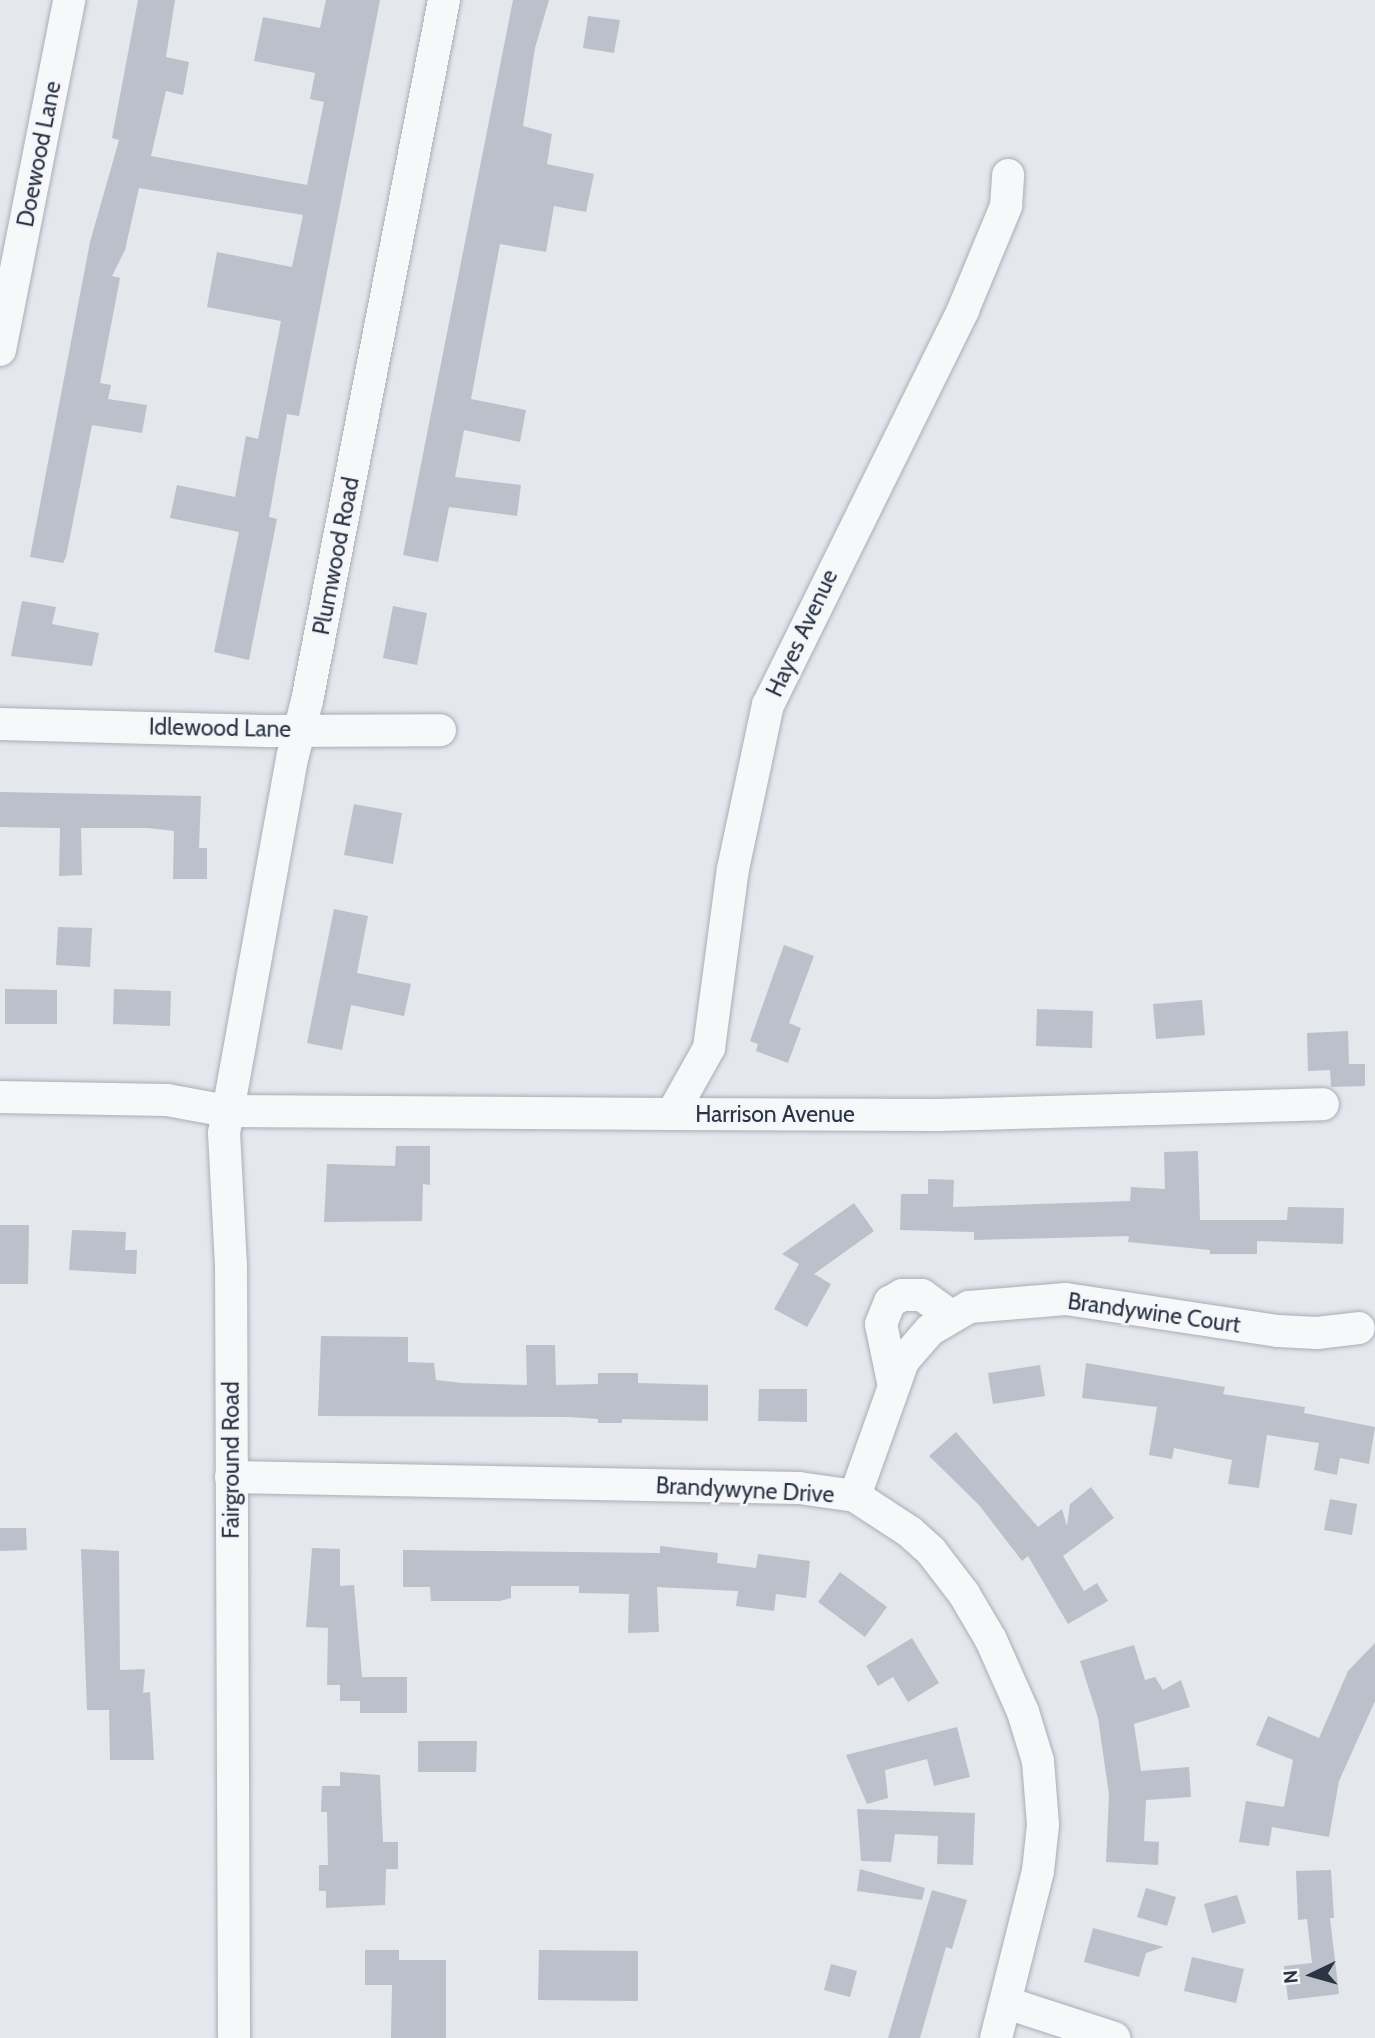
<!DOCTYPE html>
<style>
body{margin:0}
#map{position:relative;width:1375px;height:2038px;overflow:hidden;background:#e4e7ec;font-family:Cabin,sans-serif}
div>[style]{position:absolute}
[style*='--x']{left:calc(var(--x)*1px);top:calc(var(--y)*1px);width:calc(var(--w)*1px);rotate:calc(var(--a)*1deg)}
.building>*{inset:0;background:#bbc0ca}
.roads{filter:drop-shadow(0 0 2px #a9aeb7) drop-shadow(0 0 2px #a9aeb7)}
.minor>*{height:32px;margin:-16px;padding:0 16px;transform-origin:16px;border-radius:16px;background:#f7f8fa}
span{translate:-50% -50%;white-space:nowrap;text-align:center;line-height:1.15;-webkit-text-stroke:5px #f4f6f9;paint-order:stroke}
.street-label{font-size:23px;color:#2b3445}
.north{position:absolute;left:1277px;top:1940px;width:70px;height:70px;-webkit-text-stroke:5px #f4f6f9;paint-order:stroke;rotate:265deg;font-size:19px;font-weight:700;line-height:28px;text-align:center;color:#2b3445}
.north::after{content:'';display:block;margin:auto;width:24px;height:32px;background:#2b3445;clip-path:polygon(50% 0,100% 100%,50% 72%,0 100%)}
</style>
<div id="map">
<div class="building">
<i style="clip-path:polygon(138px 0,175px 0,166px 57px,189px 62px,183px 95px,166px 91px,151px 156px,307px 185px,324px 102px,310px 99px,315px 73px,254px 61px,263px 17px,320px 28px,326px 0,380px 0,299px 416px,287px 414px,269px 517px,277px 519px,249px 660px,214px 652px,239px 532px,170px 518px,177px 485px,235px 497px,246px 436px,258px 439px,281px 321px,207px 307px,217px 252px,292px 267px,303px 215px,139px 188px,125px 250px,112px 276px,120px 278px,100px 383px,111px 385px,108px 399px,147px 405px,142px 433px,92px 425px,66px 557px,63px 563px,30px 557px,90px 242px,119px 140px,112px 138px)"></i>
<i style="clip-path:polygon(513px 0,549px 0,535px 48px,523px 126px,552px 134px,547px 164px,594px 174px,586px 212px,554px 206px,546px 252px,500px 244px,471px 399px,526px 410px,520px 442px,464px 430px,455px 477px,521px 485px,517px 516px,449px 507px,438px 562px,403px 555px)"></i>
<i style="clip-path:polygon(588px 16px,620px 20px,614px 53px,583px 48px)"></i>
<i style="clip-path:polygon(22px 601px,56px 607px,52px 624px,99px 633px,92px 666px,11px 656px)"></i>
<i style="clip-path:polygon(393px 606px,427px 613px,417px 665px,383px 658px)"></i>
<i style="clip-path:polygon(0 792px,201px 796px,199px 848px,207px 848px,207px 879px,173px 879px,174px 831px,148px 828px,81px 828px,82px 875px,59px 876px,60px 828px,0 827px)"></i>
<i style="clip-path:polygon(354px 804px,402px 813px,393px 864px,344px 855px)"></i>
<i style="clip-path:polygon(334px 909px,368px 916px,357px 973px,411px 984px,404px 1016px,351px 1005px,342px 1050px,307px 1043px)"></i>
<i style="clip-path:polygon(58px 927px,92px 928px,90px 967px,56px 965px)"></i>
<i style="clip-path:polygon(784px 945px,814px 956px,789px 1023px,801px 1028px,788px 1063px,756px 1051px,758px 1044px,750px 1041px)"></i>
<i style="clip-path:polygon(5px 989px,57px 990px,57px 1024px,5px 1024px)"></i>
<i style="clip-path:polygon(114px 989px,171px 991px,170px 1026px,113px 1024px)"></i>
<i style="clip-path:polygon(1202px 1000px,1205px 1035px,1156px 1039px,1153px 1004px)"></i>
<i style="clip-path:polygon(1037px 1009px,1093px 1011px,1092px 1048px,1036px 1046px)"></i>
<i style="clip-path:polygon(1348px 1031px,1349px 1064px,1365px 1064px,1365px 1086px,1331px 1087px,1330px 1070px,1308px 1071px,1307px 1033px)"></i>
<i style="clip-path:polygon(396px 1146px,430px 1146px,430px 1185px,423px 1184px,422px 1221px,324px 1222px,327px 1164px,395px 1166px)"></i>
<i style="clip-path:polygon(1198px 1151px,1200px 1220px,1287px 1220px,1288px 1207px,1344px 1208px,1343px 1244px,1257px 1241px,1257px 1254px,1210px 1254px,1210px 1250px,1128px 1242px,1129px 1236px,974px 1240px,974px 1232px,900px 1230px,901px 1194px,928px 1194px,928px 1179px,954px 1180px,953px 1207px,1130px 1201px,1131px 1187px,1165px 1189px,1164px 1152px)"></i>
<i style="clip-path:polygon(854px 1203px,874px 1231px,814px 1274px,831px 1284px,807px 1327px,774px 1309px,799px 1264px,782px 1254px)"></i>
<i style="clip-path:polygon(0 1225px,29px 1225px,28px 1284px,0 1284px)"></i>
<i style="clip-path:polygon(72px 1230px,126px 1232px,125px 1250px,137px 1250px,136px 1274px,69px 1270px)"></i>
<i style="clip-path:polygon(321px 1336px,408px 1337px,408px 1362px,434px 1363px,436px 1380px,462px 1383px,527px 1385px,526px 1345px,555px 1345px,556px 1385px,598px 1384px,598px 1373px,638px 1373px,638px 1383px,708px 1385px,708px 1421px,622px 1419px,622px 1423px,598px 1423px,598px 1419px,569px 1417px,318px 1416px)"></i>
<i style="clip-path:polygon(1086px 1363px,1225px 1387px,1223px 1394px,1305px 1407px,1304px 1413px,1375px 1427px,1369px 1464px,1340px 1458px,1337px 1475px,1314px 1470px,1319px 1443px,1267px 1435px,1259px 1488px,1228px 1484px,1232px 1460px,1174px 1448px,1172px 1459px,1149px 1455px,1157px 1407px,1082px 1398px)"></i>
<i style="clip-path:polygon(1040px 1365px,1045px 1396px,993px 1404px,988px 1373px)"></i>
<i style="clip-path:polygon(759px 1389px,807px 1389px,807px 1422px,758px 1421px)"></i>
<i style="clip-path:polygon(956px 1432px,1038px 1527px,1062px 1509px,1067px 1526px,1070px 1504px,1091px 1487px,1114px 1518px,1063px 1556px,1084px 1591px,1097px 1583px,1108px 1601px,1068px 1624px,1028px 1556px,1022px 1561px,979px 1505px,929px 1456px)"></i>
<i style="clip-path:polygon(1330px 1499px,1357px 1504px,1352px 1535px,1324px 1530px)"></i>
<i style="clip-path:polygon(0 1528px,26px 1528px,27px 1550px,0 1551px)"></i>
<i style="clip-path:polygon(660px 1546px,718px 1553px,717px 1563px,756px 1568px,758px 1554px,810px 1561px,806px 1598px,776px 1594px,774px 1611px,736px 1606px,738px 1591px,657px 1587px,659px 1632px,628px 1633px,629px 1594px,579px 1593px,579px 1586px,511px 1586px,511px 1598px,500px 1601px,431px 1601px,430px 1587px,403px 1587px,403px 1550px,660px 1553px)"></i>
<i style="clip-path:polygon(312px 1548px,340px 1549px,340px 1586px,354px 1585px,362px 1677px,407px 1677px,407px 1713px,360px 1713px,360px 1701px,340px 1701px,340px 1685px,327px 1685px,328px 1628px,306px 1627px)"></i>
<i style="clip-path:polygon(81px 1549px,119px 1551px,120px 1670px,145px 1669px,143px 1693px,150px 1692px,154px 1760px,110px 1760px,109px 1710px,87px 1710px)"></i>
<i style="clip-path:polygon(840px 1572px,887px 1607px,865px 1637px,818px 1602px)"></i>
<i style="clip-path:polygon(912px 1638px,939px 1683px,908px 1702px,893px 1677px,878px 1686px,866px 1666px)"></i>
<i style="clip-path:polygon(1375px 1643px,1375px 1701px,1339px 1781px,1329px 1837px,1272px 1827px,1269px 1846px,1239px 1842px,1246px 1801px,1284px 1807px,1293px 1760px,1256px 1745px,1268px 1716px,1319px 1738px,1348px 1671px)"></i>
<i style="clip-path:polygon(1134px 1645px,1145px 1680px,1155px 1677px,1163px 1690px,1181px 1680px,1190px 1707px,1134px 1724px,1141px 1771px,1189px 1767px,1191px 1797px,1146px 1800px,1144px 1841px,1159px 1842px,1158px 1865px,1106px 1862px,1109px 1795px,1098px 1718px,1080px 1661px)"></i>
<i style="clip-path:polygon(957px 1727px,970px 1777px,934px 1786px,927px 1759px,885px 1770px,888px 1798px,867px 1804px,846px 1755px)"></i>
<i style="clip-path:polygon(418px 1741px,477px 1741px,476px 1772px,418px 1772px)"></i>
<i style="clip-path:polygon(340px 1772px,380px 1775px,383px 1842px,398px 1842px,398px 1869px,386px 1869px,385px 1905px,326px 1908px,326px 1891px,319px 1891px,319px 1865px,328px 1865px,327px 1812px,321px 1812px,322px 1786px,340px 1786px)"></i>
<i style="clip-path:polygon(857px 1809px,975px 1813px,973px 1865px,937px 1864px,938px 1836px,895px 1834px,891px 1862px,861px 1861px)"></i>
<i style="clip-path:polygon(860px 1869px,925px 1888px,922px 1900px,857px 1891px)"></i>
<i style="clip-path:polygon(1331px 1870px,1334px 1918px,1330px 1918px,1339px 1994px,1288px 2000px,1284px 1966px,1312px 1963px,1307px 1919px,1298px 1920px,1296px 1871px)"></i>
<i style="clip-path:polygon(1146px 1888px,1176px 1897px,1167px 1926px,1137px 1917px)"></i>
<i style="clip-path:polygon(932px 1890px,967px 1900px,952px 1949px,946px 1947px,920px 2038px,888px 2038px)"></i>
<i style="clip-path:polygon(1237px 1895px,1246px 1923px,1212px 1933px,1204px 1904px)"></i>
<i style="clip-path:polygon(1093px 1928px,1164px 1947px,1146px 1953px,1139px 1977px,1084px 1962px)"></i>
<i style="clip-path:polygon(365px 1950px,399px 1950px,399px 1960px,446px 1960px,446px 2038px,391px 2038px,392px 1985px,365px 1985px)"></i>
<i style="clip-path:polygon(539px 1950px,638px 1951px,638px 2001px,538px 2000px)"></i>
<i style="clip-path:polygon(1192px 1957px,1244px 1969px,1236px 2003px,1184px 1991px)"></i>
<i style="clip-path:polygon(831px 1964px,857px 1971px,850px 1997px,824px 1990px)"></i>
</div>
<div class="roads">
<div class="minor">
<i style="--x:0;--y:350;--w:357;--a:-78.8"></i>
<i style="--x:0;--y:724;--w:274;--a:1.5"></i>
<i style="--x:274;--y:731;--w:166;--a:-0.3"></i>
<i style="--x:0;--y:1097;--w:167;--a:1"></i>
<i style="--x:167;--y:1100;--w:61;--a:10.4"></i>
<i style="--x:227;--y:1111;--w:445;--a:0.4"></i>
<i style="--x:672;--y:1114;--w:267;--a:0.2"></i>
<i style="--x:939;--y:1115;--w:384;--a:-1.6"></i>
<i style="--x:672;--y:1114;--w:76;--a:-60.7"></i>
<i style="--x:709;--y:1048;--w:181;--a:-82.4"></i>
<i style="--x:733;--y:869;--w:168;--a:-78"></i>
<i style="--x:768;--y:705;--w:441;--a:-63.7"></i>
<i style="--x:963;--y:310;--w:113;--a:-67.5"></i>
<i style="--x:1006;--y:206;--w:31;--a:-86"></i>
<i style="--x:893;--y:1382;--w:59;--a:-101.7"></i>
<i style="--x:881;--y:1324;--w:24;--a:-68"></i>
<i style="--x:890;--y:1302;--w:14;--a:-30"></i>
<i style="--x:902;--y:1295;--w:20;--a:0"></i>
<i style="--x:922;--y:1295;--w:34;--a:36"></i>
<i style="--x:231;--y:1477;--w:568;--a:1.11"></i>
<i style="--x:799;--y:1488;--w:57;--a:8.1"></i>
<i style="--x:855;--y:1496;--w:66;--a:33.2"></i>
<i style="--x:910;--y:1532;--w:28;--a:42"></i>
<i style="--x:931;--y:1551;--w:54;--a:52.5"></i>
<i style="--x:964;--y:1594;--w:53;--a:59.6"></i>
<i style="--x:991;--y:1640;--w:79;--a:66"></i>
<i style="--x:1023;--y:1712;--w:51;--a:73"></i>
<i style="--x:1038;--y:1761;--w:64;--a:85.5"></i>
<i style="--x:1043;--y:1825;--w:46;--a:96.2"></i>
<i style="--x:1038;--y:1871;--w:172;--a:104.1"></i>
<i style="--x:855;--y:1496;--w:143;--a:-70.4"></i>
<i style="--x:903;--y:1361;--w:41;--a:-48.9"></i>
<i style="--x:930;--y:1330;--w:45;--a:-30.5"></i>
<i style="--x:969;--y:1307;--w:97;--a:-4.7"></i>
<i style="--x:1066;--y:1299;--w:214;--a:8.6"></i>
<i style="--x:1278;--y:1331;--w:39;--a:3"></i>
<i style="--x:1317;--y:1333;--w:42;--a:-6.8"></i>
<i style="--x:1007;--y:2003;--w:113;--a:18.1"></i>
<i style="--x:234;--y:2038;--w:772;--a:-90.22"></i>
<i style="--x:231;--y:1266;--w:133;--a:-93"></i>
<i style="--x:224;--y:1133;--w:384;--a:-79.7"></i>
<i style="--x:293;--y:755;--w:56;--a:-75.5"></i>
<i style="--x:307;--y:701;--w:714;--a:-78.94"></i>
</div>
</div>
<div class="street-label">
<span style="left:39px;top:154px;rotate:-79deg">Doewood Lane</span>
<span style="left:336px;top:556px;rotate:-79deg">Plumwood Road</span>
<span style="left:802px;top:633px;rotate:-65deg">Hayes Avenue</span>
<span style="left:220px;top:728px;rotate:1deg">Idlewood Lane</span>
<span style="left:775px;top:1114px">Harrison Avenue</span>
<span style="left:1154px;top:1313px;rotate:8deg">Brandywine Court</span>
<span style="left:231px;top:1460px;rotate:-90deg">Fairground Road</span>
<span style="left:745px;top:1490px;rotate:3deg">Brandywyne Drive</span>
</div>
<div class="north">N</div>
</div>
